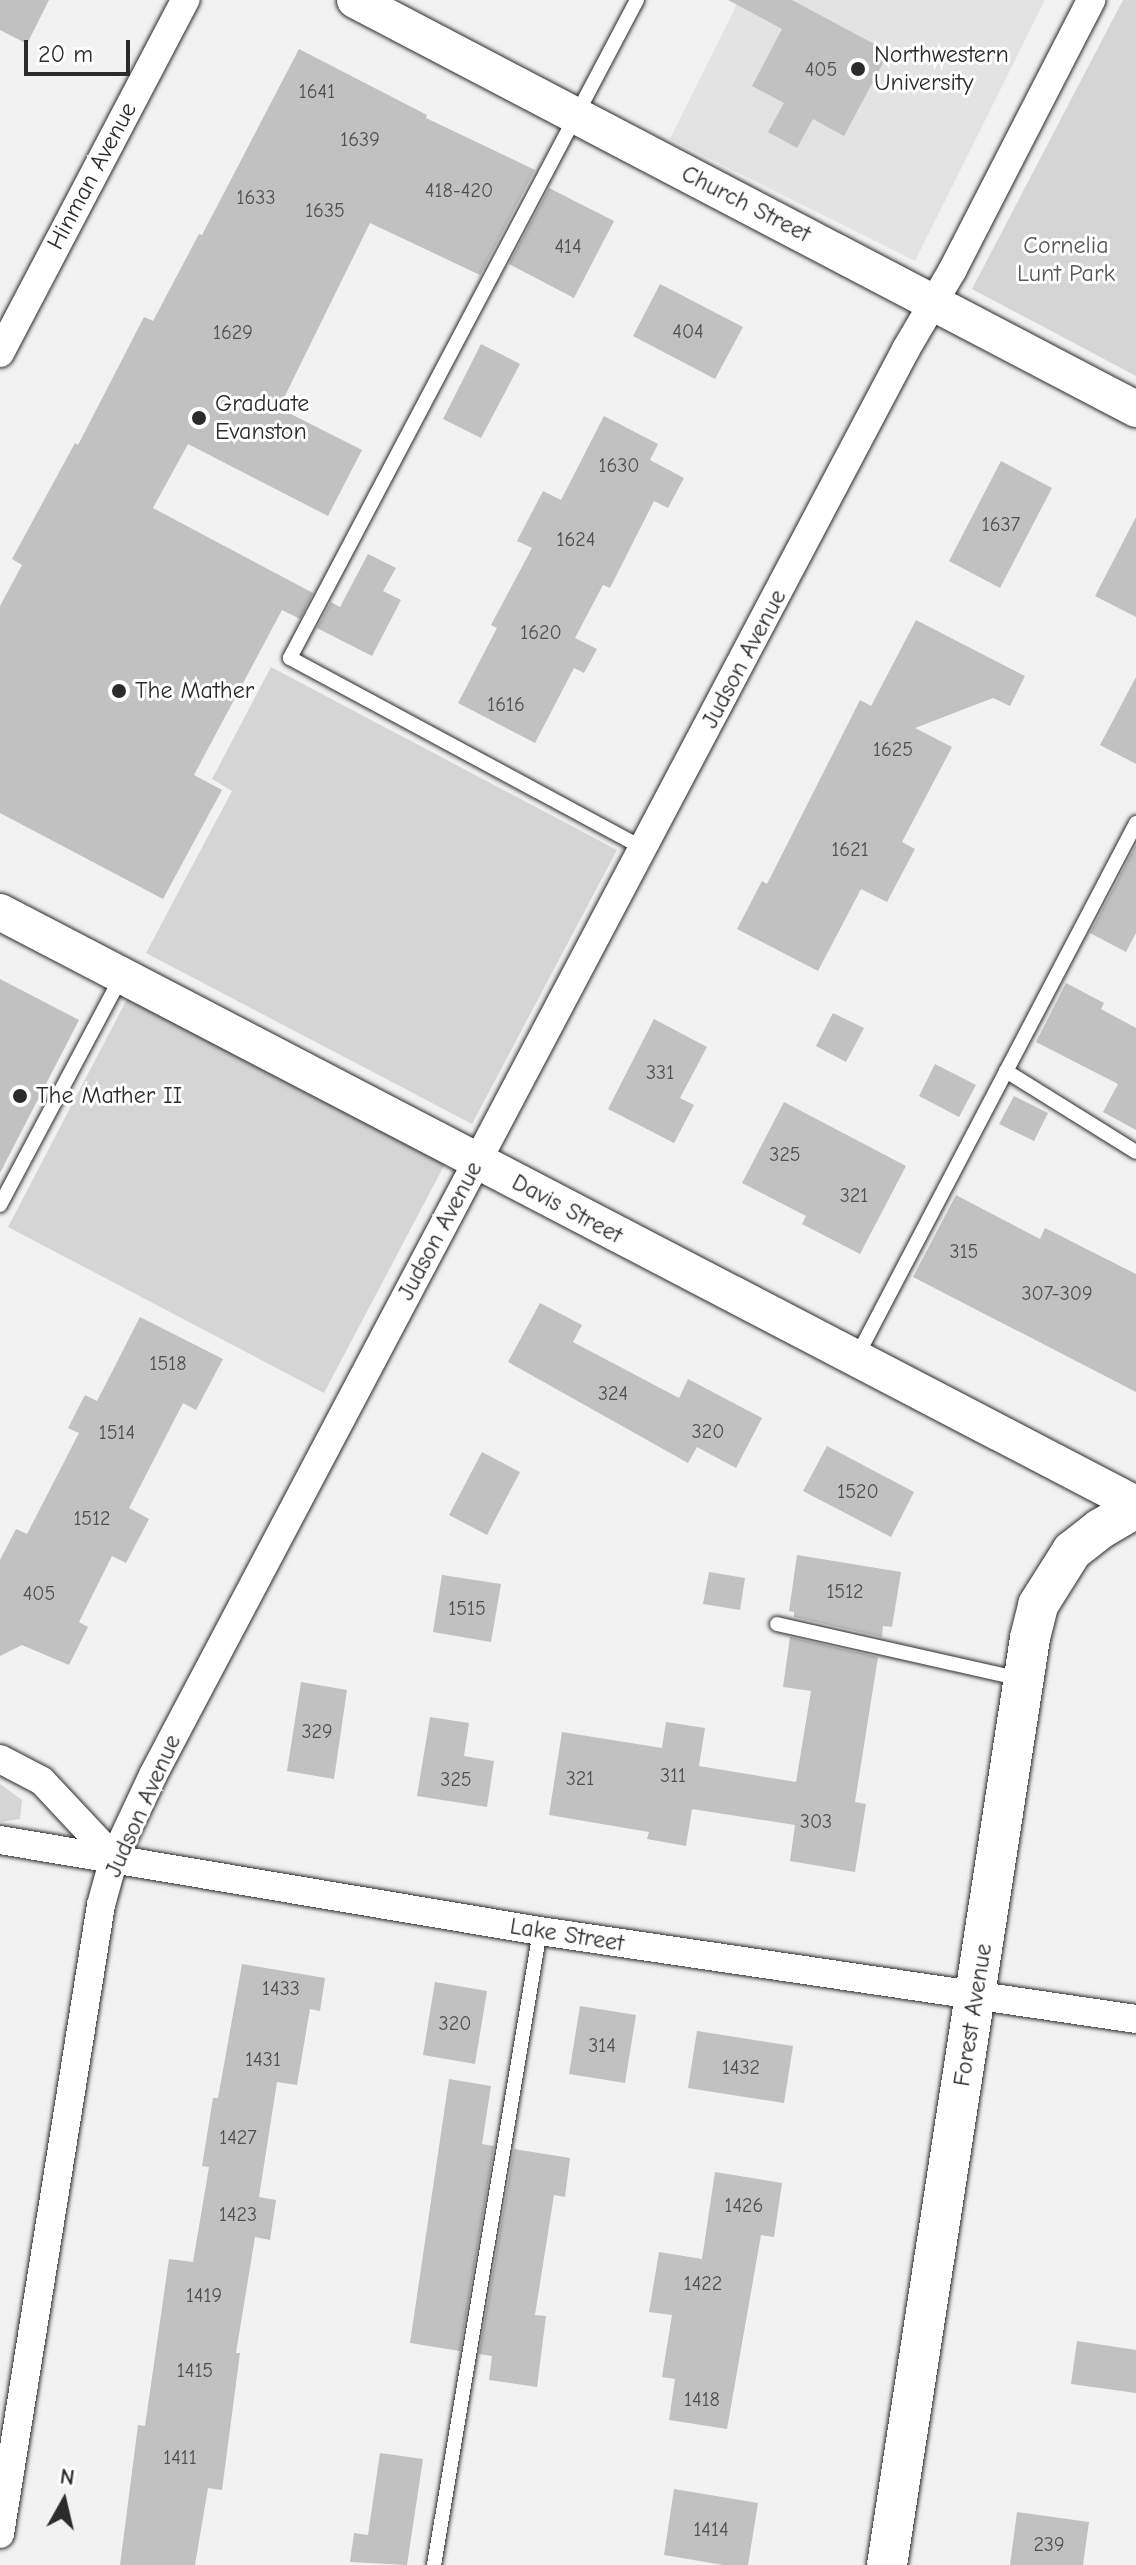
<!DOCTYPE html>
<style>
body{margin:0}
#map{position:relative;width:1136px;height:2565px;overflow:hidden;background:#f2f2f2;font-family:"Comic Neue",sans-serif}
div>[style]{position:absolute}
[style*='--x']{left:calc(var(--x)*1px);top:calc(var(--y)*1px);width:calc(var(--w)*1px);rotate:calc(var(--a)*1deg)}
.built>*{inset:0;background:#e3e3e3}
.green>*{inset:0;background:#d5d5d5}
.building>*{inset:0;background:#c1c1c1}
.roads{filter:drop-shadow(0 0 2px #2b2b2b) drop-shadow(0 0 2px #2b2b2b)}
.service>*{height:14px;margin:-7px;padding:0 7px;transform-origin:7px;border-radius:7px;background:#fff}
.minor>*{height:28px;margin:-14px;padding:0 14px;transform-origin:14px;border-radius:14px;background:#fff}
.tertiary>*{height:36px;margin:-18px;padding:0 18px;transform-origin:18px;border-radius:18px;background:#fff}
.secondary>*{height:40px;margin:-20px;padding:0 20px;transform-origin:20px;border-radius:20px;background:#fff}
.dots>*{width:22px;height:22px;translate:-50% -50%;box-sizing:border-box;border:4px solid #fff;border-radius:50%}
span{translate:-50% -50%;white-space:nowrap;text-align:center;line-height:1.15;-webkit-text-stroke:6px #fff;paint-order:stroke}
.number-label{font-size:20px;color:#505050}
.number-label span{-webkit-text-stroke-width:0}
.poi-label{font-size:24px;color:#2b2b2b}
.left{translate:0 -50%;text-align:left}
.street-label{font-size:24px;color:#2b2b2b}
.park-label{font-size:24px;color:#565656}
.north{position:absolute;left:24px;top:2461px;width:80px;height:80px;-webkit-text-stroke:6px #fff;paint-order:stroke;rotate:8deg;font-size:22px;font-weight:700;line-height:32px;text-align:center;color:#2b2b2b}
.north::after{content:'';display:block;margin:auto;width:28px;height:36px;background:#2b2b2b;clip-path:polygon(50% 0,100% 100%,50% 72%,0 100%)}
.scale{position:absolute;left:24px;top:40px;width:106px;height:36px;box-sizing:border-box;border:4px solid #2b2b2b;border-top:0;padding-left:10px;font-size:24px;line-height:28px;white-space:nowrap;color:#2b2b2b;-webkit-text-stroke:6px #fff;paint-order:stroke}
</style>
<div id="map">
<div class="built">
<i style="clip-path:polygon(739px 0,1045px 0,915px 261px,670px 139px)"></i>
</div>
<div class="green">
<i style="clip-path:polygon(1123px 0,1136px 0,1136px 376px,972px 289px)"></i>
<i style="clip-path:polygon(271px 667px,617px 850px,472px 1124px,146px 953px,232px 791px,212px 779px)"></i>
<i style="clip-path:polygon(127px 999px,447px 1160px,324px 1393px,8px 1227px)"></i>
<i style="clip-path:polygon(0 1784px,22px 1800px,20px 1819px,0 1822px)"></i>
</div>
<div class="building">
<i style="clip-path:polygon(0 0,49px 0,27px 44px,0 30px)"></i>
<i style="clip-path:polygon(728px 0,792px 0,889px 52px,844px 136px,813px 119px,797px 148px,768px 132px,784px 103px,752px 86px,782px 29px)"></i>
<i style="clip-path:polygon(299px 49px,427px 115px,426px 118px,535px 170px,480px 275px,370px 223px,279px 408px,362px 450px,328px 516px,188px 444px,153px 508px,313px 593px,300px 619px,282px 610px,194px 775px,222px 790px,163px 899px,0 813px,0 606px,22px 565px,12px 559px,75px 443px,78px 445px,144px 317px,153px 321px,199px 234px,202px 235px)"></i>
<i style="clip-path:polygon(549px 188px,614px 221px,574px 298px,509px 264px)"></i>
<i style="clip-path:polygon(660px 284px,743px 327px,715px 379px,633px 336px)"></i>
<i style="clip-path:polygon(481px 344px,520px 364px,481px 438px,443px 419px)"></i>
<i style="clip-path:polygon(604px 416px,658px 444px,650px 460px,684px 478px,668px 508px,654px 501px,610px 588px,603px 585px,575px 638px,597px 649px,584px 673px,574px 668px,535px 743px,458px 703px,497px 628px,491px 625px,532px 548px,517px 541px,543px 491px,561px 500px)"></i>
<i style="clip-path:polygon(1001px 461px,1052px 488px,1000px 588px,949px 561px)"></i>
<i style="clip-path:polygon(1136px 517px,1136px 617px,1095px 596px)"></i>
<i style="clip-path:polygon(368px 554px,396px 568px,383px 591px,401px 600px,372px 656px,317px 628px,331px 602px,340px 607px)"></i>
<i style="clip-path:polygon(916px 620px,1025px 676px,1010px 706px,993px 698px,915px 728px,952px 747px,902px 842px,915px 849px,887px 902px,861px 889px,818px 971px,737px 929px,762px 881px,767px 884px,860px 700px,871px 706px)"></i>
<i style="clip-path:polygon(1136px 677px,1136px 764px,1100px 745px)"></i>
<i style="clip-path:polygon(1136px 845px,1136px 933px,1126px 952px,1090px 933px)"></i>
<i style="clip-path:polygon(0 979px,79px 1020px,0 1173px)"></i>
<i style="clip-path:polygon(1066px 983px,1104px 1003px,1101px 1009px,1136px 1028px,1136px 1130px,1103px 1112px,1118px 1084px,1036px 1042px)"></i>
<i style="clip-path:polygon(833px 1013px,864px 1028px,846px 1062px,816px 1046px)"></i>
<i style="clip-path:polygon(654px 1019px,707px 1047px,680px 1098px,694px 1105px,674px 1143px,608px 1109px)"></i>
<i style="clip-path:polygon(935px 1064px,976px 1085px,959px 1117px,919px 1096px)"></i>
<i style="clip-path:polygon(1014px 1096px,1048px 1113px,1034px 1141px,999px 1124px)"></i>
<i style="clip-path:polygon(784px 1102px,906px 1166px,860px 1254px,802px 1224px,806px 1216px,742px 1183px)"></i>
<i style="clip-path:polygon(956px 1195px,1040px 1239px,1045px 1228px,1136px 1274px,1136px 1392px,913px 1277px)"></i>
<i style="clip-path:polygon(540px 1303px,582px 1325px,573px 1342px,679px 1398px,688px 1379px,762px 1418px,736px 1468px,697px 1447px,688px 1463px,508px 1362px)"></i>
<i style="clip-path:polygon(140px 1317px,223px 1359px,196px 1410px,183px 1403px,129px 1508px,149px 1519px,126px 1563px,112px 1556px,79px 1622px,88px 1627px,69px 1665px,22px 1645px,0 1656px,0 1560px,16px 1529px,27px 1534px,79px 1433px,68px 1428px,85px 1395px,97px 1401px)"></i>
<i style="clip-path:polygon(827px 1446px,914px 1492px,891px 1537px,803px 1491px)"></i>
<i style="clip-path:polygon(482px 1452px,520px 1472px,487px 1535px,449px 1515px)"></i>
<i style="clip-path:polygon(797px 1555px,901px 1572px,892px 1627px,883px 1626px,882px 1637px,794px 1617px,794px 1612px,789px 1611px)"></i>
<i style="clip-path:polygon(709px 1572px,745px 1578px,740px 1610px,703px 1604px)"></i>
<i style="clip-path:polygon(442px 1575px,501px 1584px,491px 1642px,433px 1632px)"></i>
<i style="clip-path:polygon(790px 1637px,878px 1657px,855px 1802px,866px 1804px,855px 1872px,790px 1861px,795px 1825px,692px 1809px,686px 1846px,647px 1839px,649px 1832px,549px 1815px,562px 1732px,662px 1748px,666px 1722px,705px 1728px,699px 1766px,796px 1782px,811px 1691px,783px 1687px)"></i>
<i style="clip-path:polygon(301px 1682px,347px 1690px,334px 1779px,287px 1771px)"></i>
<i style="clip-path:polygon(430px 1717px,469px 1723px,464px 1756px,494px 1761px,487px 1807px,417px 1796px)"></i>
<i style="clip-path:polygon(242px 1964px,325px 1978px,320px 2011px,310px 2009px,297px 2085px,277px 2082px,259px 2197px,276px 2200px,270px 2240px,255px 2237px,236px 2353px,240px 2353px,222px 2490px,208px 2488px,195px 2565px,120px 2565px,138px 2425px,145px 2426px,169px 2259px,193px 2262px,209px 2167px,202px 2166px,213px 2098px,218px 2098px)"></i>
<i style="clip-path:polygon(435px 1982px,487px 1991px,475px 2064px,423px 2055px)"></i>
<i style="clip-path:polygon(580px 2006px,636px 2015px,625px 2083px,569px 2074px)"></i>
<i style="clip-path:polygon(697px 2031px,793px 2046px,784px 2103px,688px 2088px)"></i>
<i style="clip-path:polygon(449px 2079px,491px 2086px,482px 2144px,494px 2146px,460px 2351px,410px 2343px)"></i>
<i style="clip-path:polygon(514px 2149px,570px 2158px,565px 2197px,554px 2195px,535px 2315px,546px 2316px,537px 2387px,489px 2380px,492px 2356px,479px 2354px)"></i>
<i style="clip-path:polygon(715px 2172px,782px 2183px,774px 2237px,761px 2235px,727px 2429px,669px 2420px,675px 2379px,662px 2377px,672px 2315px,649px 2312px,659px 2252px,702px 2259px)"></i>
<i style="clip-path:polygon(1077px 2341px,1136px 2350px,1136px 2393px,1071px 2384px)"></i>
<i style="clip-path:polygon(380px 2453px,423px 2459px,407px 2565px,350px 2562px,354px 2533px,368px 2535px)"></i>
<i style="clip-path:polygon(674px 2489px,758px 2503px,748px 2565px,723px 2565px,664px 2555px)"></i>
<i style="clip-path:polygon(1017px 2512px,1089px 2522px,1083px 2565px,1010px 2565px)"></i>
</div>
<div class="roads">
<div class="service">
<i style="--x:637;--y:0;--w:744;--a:117.81"></i>
<i style="--x:290;--y:658;--w:402;--a:28.3"></i>
<i style="--x:1006;--y:1071;--w:153;--a:31.9"></i>
<i style="--x:0;--y:1205;--w:259;--a:-62"></i>
<i style="--x:856;--y:1358;--w:604;--a:-62.37"></i>
<i style="--x:777;--y:1624;--w:251;--a:12.7"></i>
<i style="--x:434;--y:2565;--w:643;--a:-80.51"></i>
</div>
<div class="minor">
<i style="--x:0;--y:353;--w:399;--a:-62.3"></i>
<i style="--x:0;--y:1759;--w:47;--a:27.6"></i>
<i style="--x:42;--y:1781;--w:105;--a:46.9"></i>
<i style="--x:0;--y:1840;--w:548;--a:9.57"></i>
<i style="--x:540;--y:1931;--w:602;--a:8.4"></i>
<i style="--x:0;--y:2534;--w:637;--a:-80.88"></i>
<i style="--x:101;--y:1905;--w:49;--a:-74.5"></i>
<i style="--x:114;--y:1858;--w:92;--a:-64.8"></i>
<i style="--x:153;--y:1775;--w:1613;--a:-62.16"></i>
<i style="--x:906;--y:349;--w:91;--a:-59.5"></i>
<i style="--x:952;--y:271;--w:305;--a:-62.8"></i>
</div>
<div class="tertiary">
<i style="--x:355;--y:0;--w:882;--a:27.64"></i>
<i style="--x:0;--y:912;--w:1281;--a:27.53"></i>
</div>
<div class="secondary">
<i style="--x:887;--y:2565;--w:938;--a:-81.23"></i>
<i style="--x:1030;--y:1638;--w:34;--a:-76"></i>
<i style="--x:1038;--y:1605;--w:64;--a:-57.8"></i>
<i style="--x:1072;--y:1551;--w:36;--a:-38"></i>
<i style="--x:1100;--y:1529;--w:42;--a:-30.3"></i>
</div>
</div>
<div class="dots">
<i style="left:858px;top:69px;background:#2b2b2b"></i>
<i style="left:199px;top:418px;background:#2b2b2b"></i>
<i style="left:119px;top:691px;background:#2b2b2b"></i>
<i style="left:20px;top:1096px;background:#2b2b2b"></i>
</div>
<div class="number-label">
<span style="left:821px;top:69px">405</span>
<span style="left:317px;top:91px">1641</span>
<span style="left:360px;top:139px">1639</span>
<span style="left:459px;top:190px">418-420</span>
<span style="left:256px;top:197px">1633</span>
<span style="left:325px;top:210px">1635</span>
<span style="left:568px;top:246px">414</span>
<span style="left:688px;top:331px">404</span>
<span style="left:233px;top:332px">1629</span>
<span style="left:619px;top:465px">1630</span>
<span style="left:1001px;top:524px">1637</span>
<span style="left:576px;top:539px">1624</span>
<span style="left:541px;top:632px">1620</span>
<span style="left:506px;top:704px">1616</span>
<span style="left:893px;top:749px">1625</span>
<span style="left:850px;top:849px">1621</span>
<span style="left:660px;top:1072px">331</span>
<span style="left:785px;top:1154px">325</span>
<span style="left:854px;top:1195px">321</span>
<span style="left:964px;top:1251px">315</span>
<span style="left:1057px;top:1293px">307-309</span>
<span style="left:168px;top:1363px">1518</span>
<span style="left:613px;top:1393px">324</span>
<span style="left:708px;top:1431px">320</span>
<span style="left:117px;top:1432px">1514</span>
<span style="left:858px;top:1491px">1520</span>
<span style="left:92px;top:1518px">1512</span>
<span style="left:845px;top:1591px">1512</span>
<span style="left:39px;top:1593px">405</span>
<span style="left:467px;top:1608px">1515</span>
<span style="left:317px;top:1731px">329</span>
<span style="left:673px;top:1775px">311</span>
<span style="left:580px;top:1778px">321</span>
<span style="left:456px;top:1779px">325</span>
<span style="left:816px;top:1821px">303</span>
<span style="left:281px;top:1988px">1433</span>
<span style="left:455px;top:2023px">320</span>
<span style="left:602px;top:2045px">314</span>
<span style="left:263px;top:2059px">1431</span>
<span style="left:741px;top:2067px">1432</span>
<span style="left:238px;top:2137px">1427</span>
<span style="left:744px;top:2205px">1426</span>
<span style="left:238px;top:2214px">1423</span>
<span style="left:703px;top:2283px">1422</span>
<span style="left:204px;top:2295px">1419</span>
<span style="left:195px;top:2370px">1415</span>
<span style="left:702px;top:2399px">1418</span>
<span style="left:180px;top:2457px">1411</span>
<span style="left:711px;top:2529px">1414</span>
<span style="left:1049px;top:2544px">239</span>
</div>
<div class="poi-label">
<span class="left" style="left:874px;top:69px">Northwestern<br>University</span>
<span class="left" style="left:215px;top:418px">Graduate<br>Evanston</span>
<span class="left" style="left:135px;top:691px">The Mather</span>
<span class="left" style="left:36px;top:1096px">The Mather II</span>
</div>
<div class="street-label">
<span style="left:92px;top:176px;rotate:-62deg">Hinman Avenue</span>
<span style="left:746px;top:204px;rotate:27deg">Church Street</span>
<span style="left:744px;top:659px;rotate:-62deg">Judson Avenue</span>
<span style="left:567px;top:1209px;rotate:28deg">Davis Street</span>
<span style="left:440px;top:1231px;rotate:-62deg">Judson Avenue</span>
<span style="left:143px;top:1806px;rotate:-66deg">Judson Avenue</span>
<span style="left:567px;top:1935px;rotate:9deg">Lake Street</span>
<span style="left:973px;top:2015px;rotate:-81deg">Forest Avenue</span>
</div>
<div class="park-label">
<span style="left:1066px;top:260px">Cornelia<br>Lunt Park</span>
</div>
<div class="north">N</div>
<div class="scale">20 m</div>
</div>
